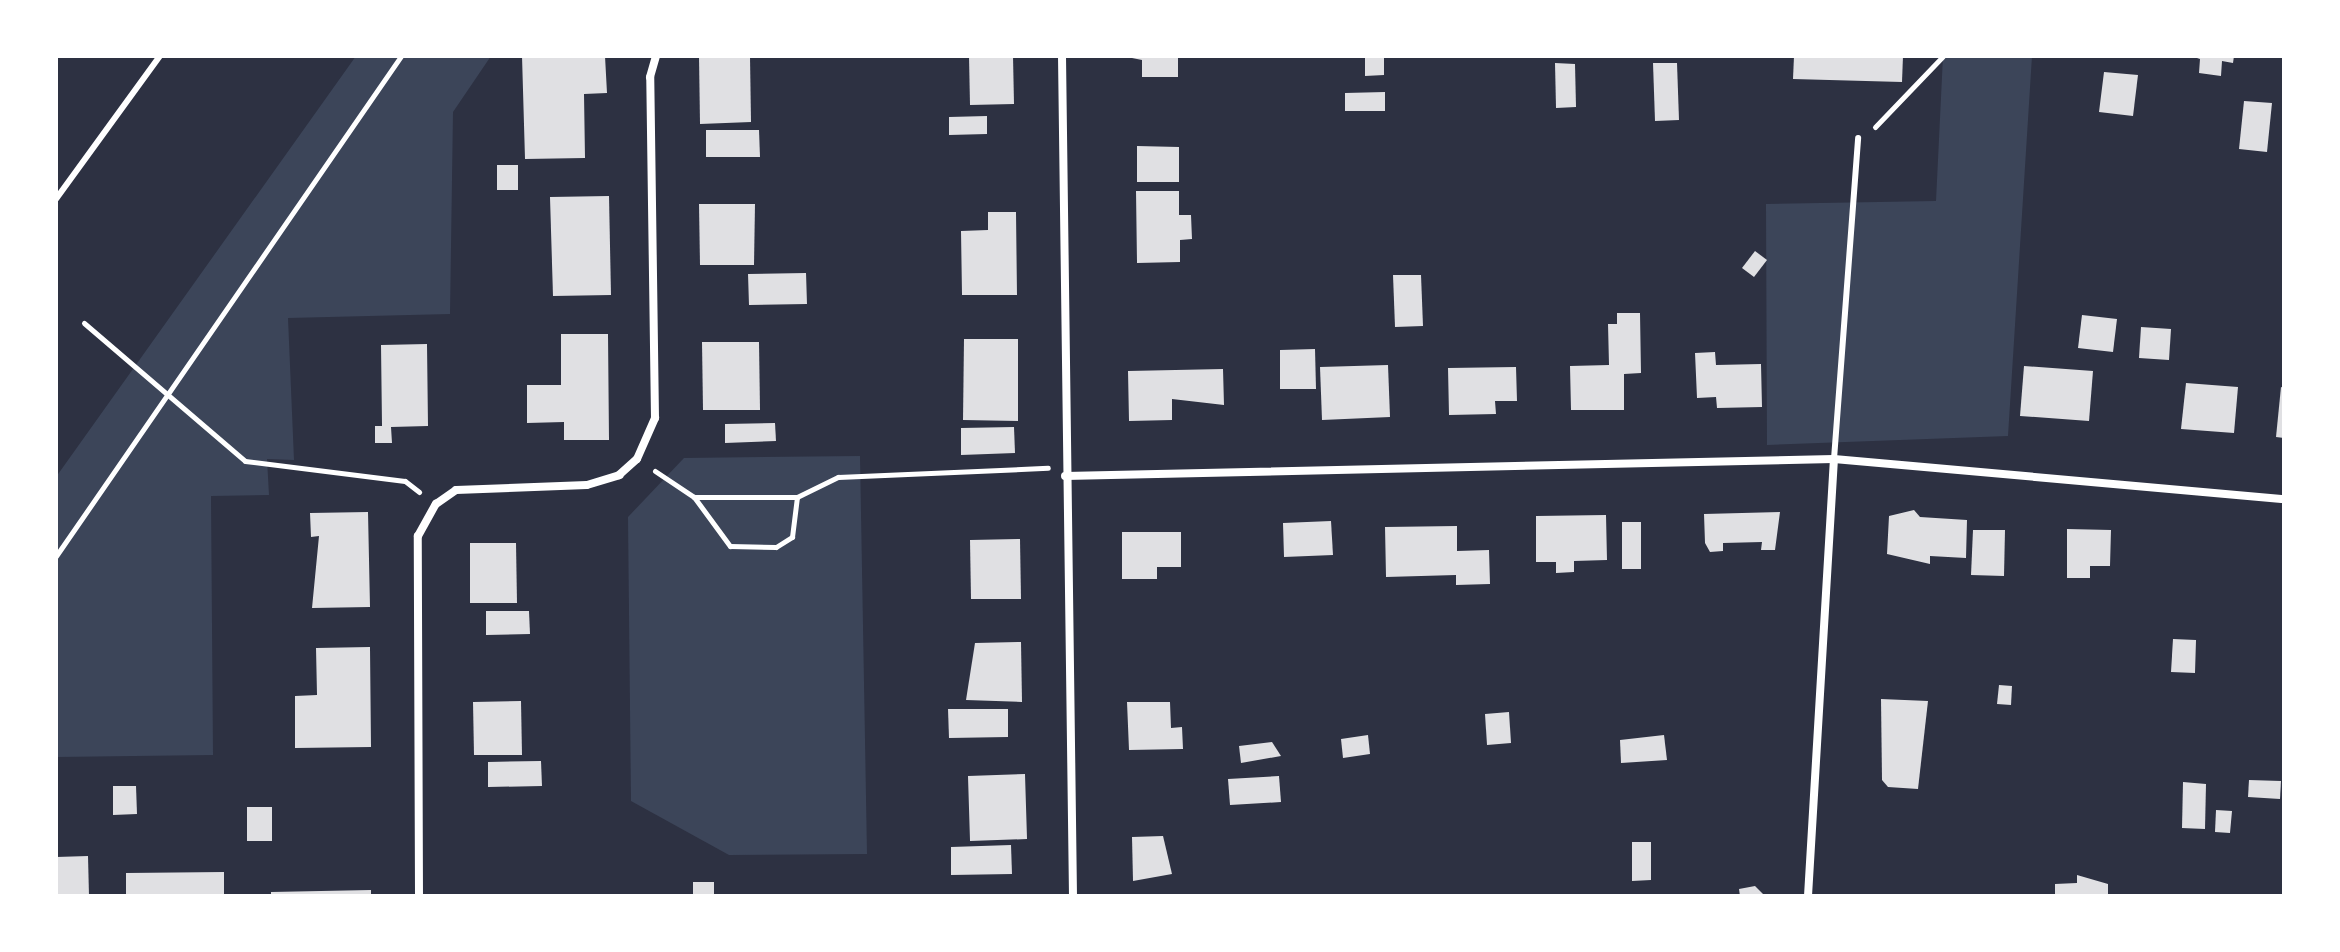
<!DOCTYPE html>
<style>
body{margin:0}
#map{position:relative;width:2340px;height:952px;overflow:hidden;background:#2d3142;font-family:Helvetica,sans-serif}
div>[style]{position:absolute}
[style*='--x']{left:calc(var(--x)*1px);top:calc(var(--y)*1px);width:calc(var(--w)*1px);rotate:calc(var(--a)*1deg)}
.green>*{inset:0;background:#3c4559}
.building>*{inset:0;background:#e0e0e3}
.path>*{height:5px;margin:-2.5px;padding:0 2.5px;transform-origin:2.5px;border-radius:2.5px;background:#fff}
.service>*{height:6px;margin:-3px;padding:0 3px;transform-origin:3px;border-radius:3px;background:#fff}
.minor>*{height:8px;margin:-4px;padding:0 4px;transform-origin:4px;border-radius:4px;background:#fff}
span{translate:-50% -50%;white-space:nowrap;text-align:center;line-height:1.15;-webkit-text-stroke:7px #fff;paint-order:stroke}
.frame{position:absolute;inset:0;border:58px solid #fff;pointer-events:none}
</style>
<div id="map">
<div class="green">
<i style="clip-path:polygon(356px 56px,491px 56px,453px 112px,450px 314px,288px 318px,294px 460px,267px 459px,269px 495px,211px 496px,213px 755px,56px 757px,56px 477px)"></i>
<i style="clip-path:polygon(1943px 56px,2032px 56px,2008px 436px,1767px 445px,1766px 204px,1936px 201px)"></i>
<i style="clip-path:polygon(860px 456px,867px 854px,729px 855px,631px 801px,628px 517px,684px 458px)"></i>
</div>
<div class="building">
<i style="clip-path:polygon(522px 56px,605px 56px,607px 93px,584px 94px,585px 158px,525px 159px)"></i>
<i style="clip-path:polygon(699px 56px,750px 56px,751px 122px,700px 124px)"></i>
<i style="clip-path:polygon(969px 56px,1013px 56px,1014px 104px,970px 105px)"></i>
<i style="clip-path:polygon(1122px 56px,1178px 58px,1178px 77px,1142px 77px,1142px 60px)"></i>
<i style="clip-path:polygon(1365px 56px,1384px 56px,1384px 75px,1365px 76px)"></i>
<i style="clip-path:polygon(1794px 56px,1903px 56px,1902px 82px,1793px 79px)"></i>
<i style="clip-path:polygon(2191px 56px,2234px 56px,2233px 63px,2222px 61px,2221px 76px,2199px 73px,2200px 59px)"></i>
<i style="clip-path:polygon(1555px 63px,1575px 64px,1576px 107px,1556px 108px)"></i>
<i style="clip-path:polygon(1653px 63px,1677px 63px,1679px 120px,1655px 121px)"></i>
<i style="clip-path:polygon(2104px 72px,2138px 75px,2133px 116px,2099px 112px)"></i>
<i style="clip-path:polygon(1385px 92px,1385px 111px,1345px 111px,1345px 93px)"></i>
<i style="clip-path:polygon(2244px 101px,2272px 103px,2267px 152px,2239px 149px)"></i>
<i style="clip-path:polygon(987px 116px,987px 134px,949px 135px,949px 117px)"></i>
<i style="clip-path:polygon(706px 130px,759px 130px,760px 157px,706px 157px)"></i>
<i style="clip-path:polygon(1137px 146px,1179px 147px,1179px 182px,1137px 182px)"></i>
<i style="clip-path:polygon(497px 165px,518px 165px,518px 190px,497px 190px)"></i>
<i style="clip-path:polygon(1136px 191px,1179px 191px,1179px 215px,1191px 215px,1192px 239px,1180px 240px,1180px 262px,1137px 263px)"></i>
<i style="clip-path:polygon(609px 196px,611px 295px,553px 296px,550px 197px)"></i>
<i style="clip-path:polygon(699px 204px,755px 204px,754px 265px,700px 265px)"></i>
<i style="clip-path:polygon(988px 212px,1016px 212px,1017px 295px,962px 295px,961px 231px,988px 230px)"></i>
<i style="clip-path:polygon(1755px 251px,1767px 260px,1754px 277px,1742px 268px)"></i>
<i style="clip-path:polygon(806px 273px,807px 304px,749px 305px,748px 274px)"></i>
<i style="clip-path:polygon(1393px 275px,1421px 275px,1423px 326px,1395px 327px)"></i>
<i style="clip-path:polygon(1617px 313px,1640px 313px,1641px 373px,1624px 374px,1624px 410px,1571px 410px,1570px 366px,1609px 365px,1608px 324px,1617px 324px)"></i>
<i style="clip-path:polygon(2082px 315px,2117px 319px,2113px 352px,2078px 348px)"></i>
<i style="clip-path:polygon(2141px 327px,2171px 329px,2169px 360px,2139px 358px)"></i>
<i style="clip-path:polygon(561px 334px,608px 334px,609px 440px,564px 440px,564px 422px,527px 423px,527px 385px,561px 385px)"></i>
<i style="clip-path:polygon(964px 339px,1018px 339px,1018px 421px,963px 420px)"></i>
<i style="clip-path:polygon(702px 342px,759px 342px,760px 410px,703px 410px)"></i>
<i style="clip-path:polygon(427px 344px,428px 426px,391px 427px,392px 443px,375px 443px,375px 426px,382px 426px,381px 345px)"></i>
<i style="clip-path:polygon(1315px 349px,1316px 389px,1280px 389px,1280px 350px)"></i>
<i style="clip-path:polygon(1715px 352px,1716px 365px,1761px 364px,1762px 407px,1717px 408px,1716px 397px,1697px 398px,1695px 353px)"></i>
<i style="clip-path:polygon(1388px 365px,1390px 417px,1322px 420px,1320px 367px)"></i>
<i style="clip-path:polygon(2024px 366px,2093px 371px,2089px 421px,2020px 416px)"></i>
<i style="clip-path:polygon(1516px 367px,1517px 401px,1495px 401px,1496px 414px,1449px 415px,1448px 368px)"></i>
<i style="clip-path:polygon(1223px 369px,1224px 405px,1172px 399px,1172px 420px,1129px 421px,1128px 371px)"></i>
<i style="clip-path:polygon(2186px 383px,2238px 387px,2234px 433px,2181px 429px)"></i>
<i style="clip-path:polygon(2281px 387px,2284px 388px,2284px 438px,2276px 437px)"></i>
<i style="clip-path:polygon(775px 423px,776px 441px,725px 443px,725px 424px)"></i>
<i style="clip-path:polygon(1014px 427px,1015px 453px,961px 455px,961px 428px)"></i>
<i style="clip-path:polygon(1914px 510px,1920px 517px,1967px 520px,1966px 558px,1930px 556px,1930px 564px,1887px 554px,1889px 516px)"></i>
<i style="clip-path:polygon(368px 512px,370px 607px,312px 608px,319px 536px,311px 537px,310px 513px)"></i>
<i style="clip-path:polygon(1780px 512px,1775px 550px,1761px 550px,1762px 542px,1723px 543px,1723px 551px,1710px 552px,1705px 543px,1704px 514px)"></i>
<i style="clip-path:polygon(1606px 515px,1607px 560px,1574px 561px,1574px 572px,1556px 573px,1556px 562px,1536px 562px,1536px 516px)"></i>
<i style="clip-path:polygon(1331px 521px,1333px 555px,1284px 557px,1283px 523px)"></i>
<i style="clip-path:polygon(1622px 522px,1641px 522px,1641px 569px,1622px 569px)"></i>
<i style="clip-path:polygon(1457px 526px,1457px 551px,1489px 550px,1490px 584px,1456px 585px,1456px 575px,1386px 577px,1385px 527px)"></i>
<i style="clip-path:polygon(2067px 529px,2111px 530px,2110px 566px,2090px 566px,2090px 578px,2067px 578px)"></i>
<i style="clip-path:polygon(1973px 530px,2005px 530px,2004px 576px,1971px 575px)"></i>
<i style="clip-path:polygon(1122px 532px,1181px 532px,1181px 567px,1157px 567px,1157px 579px,1122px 579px)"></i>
<i style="clip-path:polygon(1020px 539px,1021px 599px,971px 599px,970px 540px)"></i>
<i style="clip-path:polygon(470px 543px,516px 543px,517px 603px,470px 603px)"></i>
<i style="clip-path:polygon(486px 611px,529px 611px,530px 634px,486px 635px)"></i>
<i style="clip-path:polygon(2173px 639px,2196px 640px,2195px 673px,2171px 672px)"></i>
<i style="clip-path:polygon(1021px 642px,1022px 702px,966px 700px,975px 643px)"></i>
<i style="clip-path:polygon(370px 647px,371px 747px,295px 748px,295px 696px,317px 695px,316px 648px)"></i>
<i style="clip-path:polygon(1999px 685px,2012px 686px,2011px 705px,1997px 704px)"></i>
<i style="clip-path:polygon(1881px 699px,1928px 701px,1918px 789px,1888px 787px,1882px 780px)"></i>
<i style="clip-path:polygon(521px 701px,522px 755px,474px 755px,473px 702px)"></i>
<i style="clip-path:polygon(1127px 702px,1170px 702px,1171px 728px,1182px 727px,1183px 749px,1129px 750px)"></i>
<i style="clip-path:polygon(948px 709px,1008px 709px,1008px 737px,949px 738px)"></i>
<i style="clip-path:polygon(1509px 712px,1511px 743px,1487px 745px,1485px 714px)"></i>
<i style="clip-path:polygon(1368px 735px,1370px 754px,1343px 758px,1341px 739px)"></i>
<i style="clip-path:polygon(1664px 735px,1667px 760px,1621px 763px,1620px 740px)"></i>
<i style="clip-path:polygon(1272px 742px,1281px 756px,1241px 763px,1239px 746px)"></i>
<i style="clip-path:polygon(541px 761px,542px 786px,488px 787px,488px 762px)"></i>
<i style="clip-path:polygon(1025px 774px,1027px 839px,970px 841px,968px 776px)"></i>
<i style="clip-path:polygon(1279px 776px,1281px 802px,1230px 805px,1228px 779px)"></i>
<i style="clip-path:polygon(2249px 780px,2281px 781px,2280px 799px,2248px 797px)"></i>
<i style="clip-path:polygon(2183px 782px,2206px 784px,2205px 829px,2182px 828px)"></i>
<i style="clip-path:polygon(113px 786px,136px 786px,137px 814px,113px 815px)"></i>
<i style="clip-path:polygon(247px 807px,272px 807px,272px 841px,247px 841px)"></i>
<i style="clip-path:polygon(2216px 810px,2232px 811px,2230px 833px,2215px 832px)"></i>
<i style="clip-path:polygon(1163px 836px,1172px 874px,1133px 881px,1132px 837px)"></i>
<i style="clip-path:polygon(1632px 842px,1651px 842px,1651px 880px,1632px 881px)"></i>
<i style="clip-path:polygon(1011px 845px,1012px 874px,951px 875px,951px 847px)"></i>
<i style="clip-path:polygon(88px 856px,89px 896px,56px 896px,56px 857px)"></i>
<i style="clip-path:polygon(224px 872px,224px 896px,126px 896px,126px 873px)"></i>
<i style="clip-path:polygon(2077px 875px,2108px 884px,2108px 896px,2055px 896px,2055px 884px,2077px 883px)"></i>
<i style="clip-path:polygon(693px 882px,714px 882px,714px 896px,693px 896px)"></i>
<i style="clip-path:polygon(1755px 886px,1765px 896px,1740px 896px,1739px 889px)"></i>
<i style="clip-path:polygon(371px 890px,371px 896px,271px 896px,271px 892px)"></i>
</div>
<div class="path">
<i style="--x:1875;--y:127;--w:98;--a:-46.2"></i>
<i style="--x:84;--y:323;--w:212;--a:40.6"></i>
<i style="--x:245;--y:461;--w:161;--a:7.1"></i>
<i style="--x:405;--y:481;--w:18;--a:38"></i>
<i style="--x:655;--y:471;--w:47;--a:33.7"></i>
<i style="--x:694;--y:497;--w:103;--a:0"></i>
<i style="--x:797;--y:497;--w:46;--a:-26"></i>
<i style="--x:838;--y:477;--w:210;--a:-2.5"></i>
<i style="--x:694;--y:497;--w:61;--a:53.7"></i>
<i style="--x:730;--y:546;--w:46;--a:1.2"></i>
<i style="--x:776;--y:547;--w:19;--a:-32"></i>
<i style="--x:792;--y:537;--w:40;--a:-82.9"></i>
<i style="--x:56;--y:556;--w:607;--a:-55.39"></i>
</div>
<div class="service">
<i style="--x:56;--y:199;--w:177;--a:-54"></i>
<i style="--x:1834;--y:459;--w:322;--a:-85.7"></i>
</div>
<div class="minor">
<i style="--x:1062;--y:56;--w:840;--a:89.25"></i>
<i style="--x:1065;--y:476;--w:769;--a:-1.27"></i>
<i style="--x:1834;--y:459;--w:452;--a:5.1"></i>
<i style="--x:419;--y:896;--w:360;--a:-90.2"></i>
<i style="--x:418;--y:536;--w:37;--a:-61"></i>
<i style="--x:436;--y:504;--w:24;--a:-35"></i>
<i style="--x:456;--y:490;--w:131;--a:-2.2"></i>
<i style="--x:587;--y:485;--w:34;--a:-17"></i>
<i style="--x:619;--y:475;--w:24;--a:-42"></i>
<i style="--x:637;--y:459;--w:45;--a:-66.3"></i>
<i style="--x:655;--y:418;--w:341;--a:-90.8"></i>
<i style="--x:650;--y:77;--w:22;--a:-74"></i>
<i style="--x:1808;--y:896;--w:438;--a:-86.6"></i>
</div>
<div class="frame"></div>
</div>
